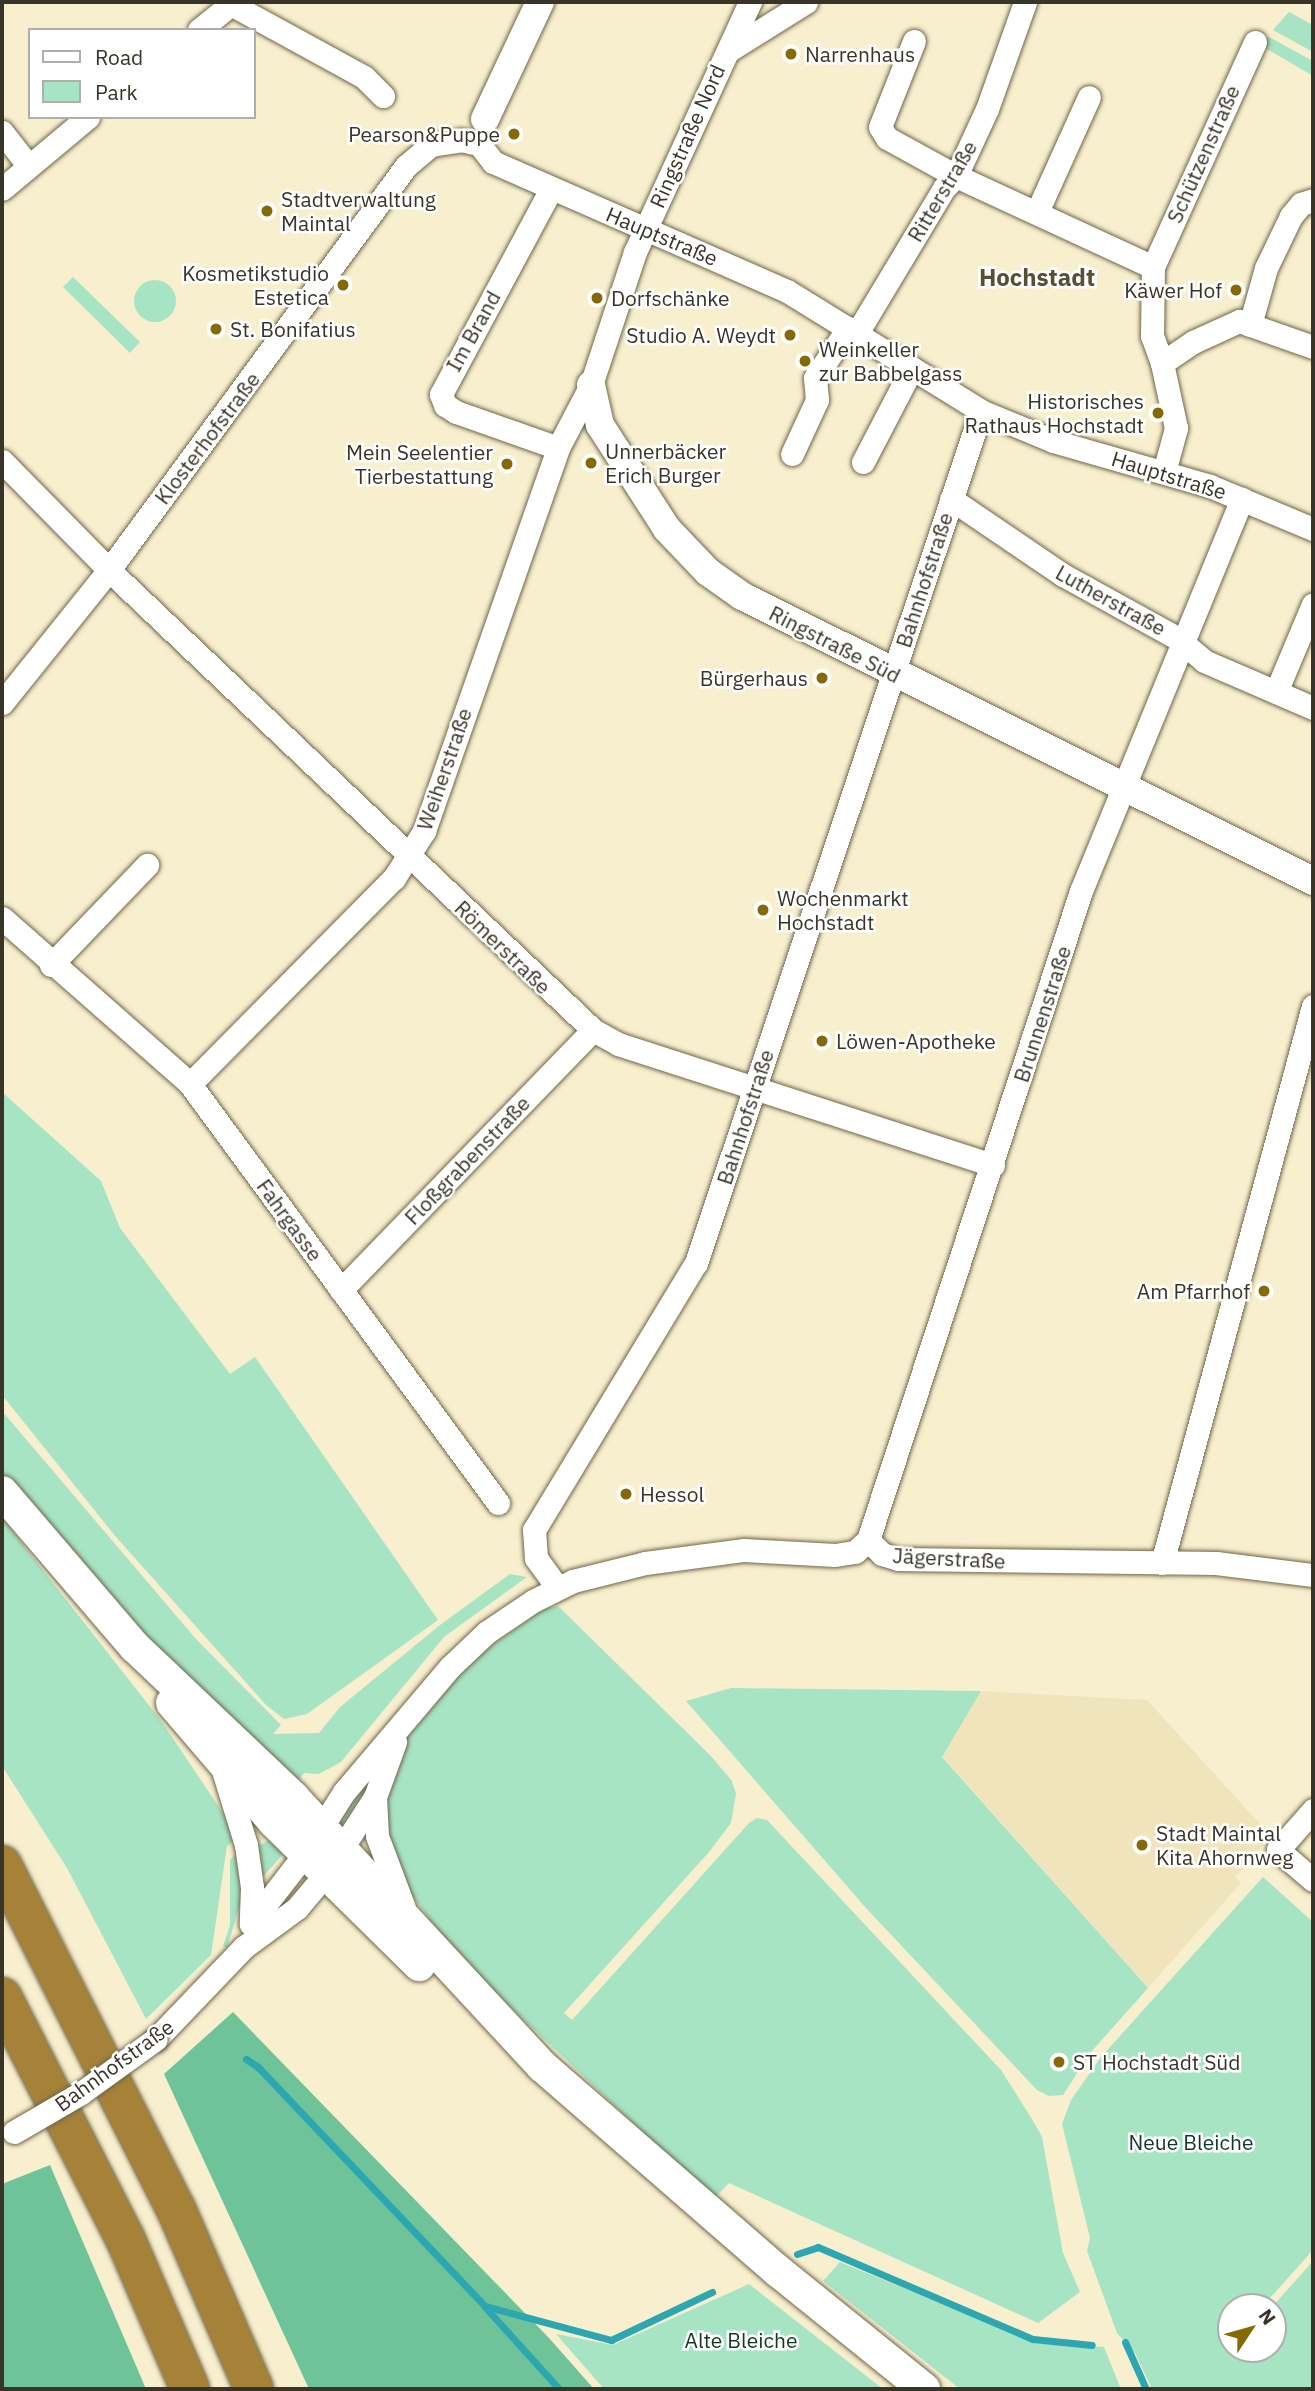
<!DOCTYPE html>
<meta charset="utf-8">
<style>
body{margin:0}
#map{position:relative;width:1315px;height:2391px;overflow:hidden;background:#f8efce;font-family:"IBM Plex Sans",sans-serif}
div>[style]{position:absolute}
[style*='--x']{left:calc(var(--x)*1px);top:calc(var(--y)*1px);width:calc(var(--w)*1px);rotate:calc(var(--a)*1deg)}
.built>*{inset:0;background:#efe4bc}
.green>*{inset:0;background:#a7e4c4}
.round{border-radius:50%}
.forest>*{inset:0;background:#6ec399}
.stream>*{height:7px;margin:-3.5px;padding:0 3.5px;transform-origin:3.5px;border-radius:3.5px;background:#2ca7b1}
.roads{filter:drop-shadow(0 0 2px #6e6649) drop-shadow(0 0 2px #6e6649)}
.minor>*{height:23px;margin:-11.5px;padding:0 11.5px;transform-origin:11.5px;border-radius:11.5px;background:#fff}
.tertiary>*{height:28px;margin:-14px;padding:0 14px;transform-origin:14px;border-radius:14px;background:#fff}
.secondary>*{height:32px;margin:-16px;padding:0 16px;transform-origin:16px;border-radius:16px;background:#fff}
.motorway>*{height:38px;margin:-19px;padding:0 19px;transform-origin:19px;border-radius:19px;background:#a68239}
.bridges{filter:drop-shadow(0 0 2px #6e6649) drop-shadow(0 0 2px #6e6649)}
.minor-bridge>*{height:23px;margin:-11.5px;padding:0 11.5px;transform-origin:11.5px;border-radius:11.5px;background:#fff}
.dots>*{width:19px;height:19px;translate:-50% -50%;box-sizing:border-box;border:4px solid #fff;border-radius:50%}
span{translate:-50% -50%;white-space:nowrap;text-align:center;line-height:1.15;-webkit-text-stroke:5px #fff;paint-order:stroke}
.poi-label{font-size:21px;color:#383528}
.left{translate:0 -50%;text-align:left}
.right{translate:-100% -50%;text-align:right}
.street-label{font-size:21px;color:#383528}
.park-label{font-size:21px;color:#113726}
.quarter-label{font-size:24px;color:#575033;font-weight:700}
.frame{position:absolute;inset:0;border:4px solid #383528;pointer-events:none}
.legend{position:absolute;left:28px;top:28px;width:228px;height:91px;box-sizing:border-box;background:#fff;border:2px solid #afaea9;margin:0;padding:9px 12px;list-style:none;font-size:21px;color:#383528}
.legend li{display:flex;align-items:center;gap:14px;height:35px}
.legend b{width:35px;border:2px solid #afaea9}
.north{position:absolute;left:1217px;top:2293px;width:70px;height:70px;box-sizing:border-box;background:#fff;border:2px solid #afaea9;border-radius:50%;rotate:54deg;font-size:19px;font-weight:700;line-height:28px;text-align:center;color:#383528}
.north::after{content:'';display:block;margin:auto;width:24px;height:32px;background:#876904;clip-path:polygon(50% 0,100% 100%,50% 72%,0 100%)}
</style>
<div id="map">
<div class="built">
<i style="clip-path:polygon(981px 1691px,1147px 1700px,1271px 1836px,1235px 1877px,1241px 1883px,1148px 1988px,942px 1756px)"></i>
</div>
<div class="green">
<i style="clip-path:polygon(1289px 12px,1313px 25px,1313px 52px,1273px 30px)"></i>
<i style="clip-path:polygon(1269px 37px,1313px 61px,1313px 76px,1260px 45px)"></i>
<i style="clip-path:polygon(73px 277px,140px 342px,130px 353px,63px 287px)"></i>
<i class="round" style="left:134px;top:280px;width:42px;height:42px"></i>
<i style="clip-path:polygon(2px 1092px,101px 1181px,120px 1228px,230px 1374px,255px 1357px,438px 1620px,307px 1714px,284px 1719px,266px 1705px,116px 1537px,2px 1395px)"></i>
<i style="clip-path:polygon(2px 1411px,196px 1639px,281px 1725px,273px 1734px,319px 1733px,340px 1707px,440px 1625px,510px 1574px,527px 1577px,444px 1637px,341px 1762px,319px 1774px,304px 1773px,296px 1784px,159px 1653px,2px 1474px)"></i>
<i style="clip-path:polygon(2px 1518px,162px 1722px,225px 1816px,234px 1841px,227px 1846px,211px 1955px,146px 2019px,67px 1868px,2px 1766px)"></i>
<i style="clip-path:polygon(558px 1606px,711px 1756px,732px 1781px,736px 1794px,731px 1823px,709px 1852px,564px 2013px,572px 2020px,749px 1823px,757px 1818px,767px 1820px,1001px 2070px,1035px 2124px,1042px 2137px,1063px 2253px,1080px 2292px,1038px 2323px,729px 2183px,714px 2199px,459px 1959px,408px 1890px,389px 1846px,387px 1826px,389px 1777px,400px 1746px,471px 1660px,544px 1609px)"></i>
<i style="clip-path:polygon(731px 1688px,981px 1691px,942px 1757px,1148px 1988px,1091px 2052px,1063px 2095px,1049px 2096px,1037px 2090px,866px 1908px,686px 1701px)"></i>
<i style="clip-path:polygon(375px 1772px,354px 1814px,342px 1825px,335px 1824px,341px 1809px)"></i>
<i style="clip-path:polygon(269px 1840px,284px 1853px,262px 1878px,255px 1848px)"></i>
<i style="clip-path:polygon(237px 1852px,242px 1898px,227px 1948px,223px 1946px,230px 1925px,230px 1860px)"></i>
<i style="clip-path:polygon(1263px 1877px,1313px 1922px,1313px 2250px,1262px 2307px,1231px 2307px,1231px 2349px,1273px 2349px,1272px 2307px,1313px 2261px,1313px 2389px,1152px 2389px,1135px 2353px,1117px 2333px,1087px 2251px,1090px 2238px,1062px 2124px,1071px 2100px,1101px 2057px)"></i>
<i style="clip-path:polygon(840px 2262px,1037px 2343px,1104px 2347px,1121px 2389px,960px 2389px,823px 2281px)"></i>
<i style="clip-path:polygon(749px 2284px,883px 2389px,604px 2389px,556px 2334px,613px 2345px)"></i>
</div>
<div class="forest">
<i style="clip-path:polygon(233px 2012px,549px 2338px,594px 2389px,309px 2389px,164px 2074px)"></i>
<i style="clip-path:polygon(50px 2165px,146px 2389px,2px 2389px,2px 2184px)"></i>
</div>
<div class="stream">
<i style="--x:246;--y:2059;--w:14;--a:34"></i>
<i style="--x:258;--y:2067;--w:330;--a:46.5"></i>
<i style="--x:485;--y:2306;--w:131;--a:15.1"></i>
<i style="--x:611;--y:2340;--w:112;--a:-25.4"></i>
<i style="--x:797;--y:2254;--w:22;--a:-18"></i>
<i style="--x:818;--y:2247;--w:234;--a:23.2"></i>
<i style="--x:1033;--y:2339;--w:59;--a:5.8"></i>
<i style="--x:485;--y:2307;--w:110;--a:47.9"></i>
<i style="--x:1125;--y:2342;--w:51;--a:65.9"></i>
</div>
<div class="roads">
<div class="minor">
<i style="--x:227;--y:2;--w:156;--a:28.7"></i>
<i style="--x:364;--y:77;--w:27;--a:45"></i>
<i style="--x:199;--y:30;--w:40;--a:-39"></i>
<i style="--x:914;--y:41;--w:92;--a:111.6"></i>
<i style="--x:880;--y:127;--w:13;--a:58"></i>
<i style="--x:887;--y:138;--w:79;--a:28.8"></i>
<i style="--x:956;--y:176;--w:217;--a:24.8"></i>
<i style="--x:728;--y:51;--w:92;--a:-32.1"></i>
<i style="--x:2;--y:132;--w:42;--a:51.8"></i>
<i style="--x:479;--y:144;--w:23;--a:52"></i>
<i style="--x:493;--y:162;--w:321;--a:23.7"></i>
<i style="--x:787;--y:291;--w:228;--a:31.7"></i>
<i style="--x:981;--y:411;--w:78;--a:22.6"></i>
<i style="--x:1053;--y:441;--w:163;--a:16"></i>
<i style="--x:1210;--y:486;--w:112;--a:22.7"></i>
<i style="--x:2;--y:189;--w:112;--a:-39.9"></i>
<i style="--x:551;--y:189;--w:233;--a:118.2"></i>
<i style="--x:441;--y:394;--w:12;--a:70"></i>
<i style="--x:445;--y:405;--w:13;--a:32"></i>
<i style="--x:456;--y:412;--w:108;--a:19.4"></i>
<i style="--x:1037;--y:212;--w:126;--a:-65.7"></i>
<i style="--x:1250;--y:325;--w:59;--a:-74.3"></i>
<i style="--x:1266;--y:268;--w:58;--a:-64.3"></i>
<i style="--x:1291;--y:216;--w:16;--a:-50"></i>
<i style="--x:1301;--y:204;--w:13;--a:-18"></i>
<i style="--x:857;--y:333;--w:169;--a:-59"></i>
<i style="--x:944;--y:188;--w:17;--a:-45"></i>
<i style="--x:956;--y:176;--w:74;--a:-65.2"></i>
<i style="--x:987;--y:109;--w:114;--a:-70.4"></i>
<i style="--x:1162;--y:363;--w:37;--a:-34"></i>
<i style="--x:1193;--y:342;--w:51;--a:-24.5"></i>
<i style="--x:1239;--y:321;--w:78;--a:19.4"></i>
<i style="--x:792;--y:454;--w:60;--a:-65.2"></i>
<i style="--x:817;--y:400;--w:22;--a:-95"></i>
<i style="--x:815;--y:378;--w:60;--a:-56.6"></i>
<i style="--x:2;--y:461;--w:153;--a:45.5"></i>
<i style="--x:109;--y:570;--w:668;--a:43.54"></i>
<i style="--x:593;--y:1030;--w:29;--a:29"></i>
<i style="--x:618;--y:1044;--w:394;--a:17.9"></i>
<i style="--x:863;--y:462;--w:106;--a:-62.5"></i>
<i style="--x:1164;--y:472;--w:46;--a:-74.7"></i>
<i style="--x:1176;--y:428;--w:66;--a:-102.2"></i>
<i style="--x:1162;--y:363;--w:29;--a:-110"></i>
<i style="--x:1152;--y:336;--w:69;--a:-89.2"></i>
<i style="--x:1153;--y:267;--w:247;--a:-65.6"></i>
<i style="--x:951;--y:499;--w:135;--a:34.2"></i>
<i style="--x:1063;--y:575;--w:130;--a:28.9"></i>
<i style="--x:1177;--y:638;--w:35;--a:40"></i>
<i style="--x:1204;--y:661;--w:119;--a:23.3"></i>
<i style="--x:1276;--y:692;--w:95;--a:-67.2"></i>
<i style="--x:2;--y:703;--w:171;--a:-51.2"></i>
<i style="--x:109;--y:570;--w:501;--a:-53.68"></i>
<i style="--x:406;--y:166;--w:33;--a:-40"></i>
<i style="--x:431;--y:145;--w:30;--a:-9"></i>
<i style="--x:461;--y:140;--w:18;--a:13"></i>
<i style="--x:2;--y:918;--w:251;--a:41.4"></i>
<i style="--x:190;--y:1084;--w:520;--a:53.68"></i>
<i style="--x:51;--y:965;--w:139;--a:-46.2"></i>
<i style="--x:190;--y:1084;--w:290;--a:-45.3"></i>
<i style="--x:394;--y:878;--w:56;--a:-57.4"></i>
<i style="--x:424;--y:831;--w:406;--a:-70.7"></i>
<i style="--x:558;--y:448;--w:71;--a:-62.4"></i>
<i style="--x:591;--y:385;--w:140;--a:-71.7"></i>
<i style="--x:635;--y:252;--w:275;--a:-65.3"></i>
<i style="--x:341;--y:1290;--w:362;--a:-45.9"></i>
<i style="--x:868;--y:1540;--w:20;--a:45"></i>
<i style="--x:882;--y:1554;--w:17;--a:17"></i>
<i style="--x:898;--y:1559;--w:318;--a:0.7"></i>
<i style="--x:1216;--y:1563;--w:98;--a:7.1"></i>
<i style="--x:1162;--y:1563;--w:577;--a:-74.83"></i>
<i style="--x:557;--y:1587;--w:36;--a:-126"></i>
<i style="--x:536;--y:1558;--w:28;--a:-94"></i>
<i style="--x:534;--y:1530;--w:312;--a:-58.8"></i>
<i style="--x:696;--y:1263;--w:898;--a:-71.5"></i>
<i style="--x:222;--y:1767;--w:82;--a:72.9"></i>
<i style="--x:246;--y:1845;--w:42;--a:81.9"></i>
<i style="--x:252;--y:1887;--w:37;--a:92"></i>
<i style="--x:375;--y:1797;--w:39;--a:87"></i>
<i style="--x:377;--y:1836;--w:77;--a:69.4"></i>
<i style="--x:1313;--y:1810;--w:53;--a:131.2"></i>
<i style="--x:1278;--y:1850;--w:46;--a:40.6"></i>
<i style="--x:252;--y:1922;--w:85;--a:-52.2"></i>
<i style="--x:304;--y:1855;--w:75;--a:-57.6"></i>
<i style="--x:344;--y:1792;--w:164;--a:-49.7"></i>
<i style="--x:450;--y:1667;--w:51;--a:-43.4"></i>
<i style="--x:487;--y:1632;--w:55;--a:-34"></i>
<i style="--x:533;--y:1601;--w:45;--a:-26.6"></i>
<i style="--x:573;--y:1581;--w:74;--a:-14"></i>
<i style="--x:645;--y:1563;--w:100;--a:-7.5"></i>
<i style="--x:744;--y:1550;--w:91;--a:3.1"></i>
<i style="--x:835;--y:1555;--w:20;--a:-9"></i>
<i style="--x:855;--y:1552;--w:18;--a:-43"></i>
<i style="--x:868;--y:1540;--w:683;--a:-71.83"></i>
<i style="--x:1081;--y:891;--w:424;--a:-67.7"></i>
<i style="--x:156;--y:2039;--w:127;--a:-46.3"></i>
<i style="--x:244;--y:1947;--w:66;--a:-36.3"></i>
<i style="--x:297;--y:1908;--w:42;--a:-49.8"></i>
<i style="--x:324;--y:1876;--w:94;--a:-57.2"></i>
<i style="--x:375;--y:1797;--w:59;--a:-70"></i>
</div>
<div class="tertiary">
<i style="--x:485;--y:119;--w:129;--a:-64.8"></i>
<i style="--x:591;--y:385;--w:41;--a:77.3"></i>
<i style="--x:600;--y:425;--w:124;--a:57.2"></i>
<i style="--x:667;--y:529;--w:59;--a:46.4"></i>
<i style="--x:708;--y:572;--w:42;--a:35.2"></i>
<i style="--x:742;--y:596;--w:638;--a:26.52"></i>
</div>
<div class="secondary">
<i style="--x:2;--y:1492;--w:204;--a:49.4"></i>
<i style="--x:135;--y:1647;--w:218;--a:43.5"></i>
<i style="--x:293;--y:1797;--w:367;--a:47.2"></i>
<i style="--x:542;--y:2066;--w:313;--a:41"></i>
<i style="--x:778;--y:2271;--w:188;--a:38.9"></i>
<i style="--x:172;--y:1703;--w:157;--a:49.4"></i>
<i style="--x:274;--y:1822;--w:204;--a:44.6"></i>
</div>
<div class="motorway">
<i style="--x:2;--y:1865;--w:386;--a:63.2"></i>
<i style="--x:176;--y:2209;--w:196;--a:66.6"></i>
<i style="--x:2;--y:1997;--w:271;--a:63"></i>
<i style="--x:125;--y:2238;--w:164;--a:66.7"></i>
</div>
</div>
<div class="bridges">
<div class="minor-bridge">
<i style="--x:14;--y:2132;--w:78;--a:-30.2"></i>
<i style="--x:81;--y:2093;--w:92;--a:-35.8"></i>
</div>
</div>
<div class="dots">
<i style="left:791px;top:54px;background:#876904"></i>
<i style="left:514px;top:134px;background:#876904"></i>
<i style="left:267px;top:211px;background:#876904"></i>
<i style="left:343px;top:285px;background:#876904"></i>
<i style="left:1236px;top:290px;background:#876904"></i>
<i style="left:597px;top:298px;background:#876904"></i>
<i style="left:216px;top:329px;background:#876904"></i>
<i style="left:790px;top:335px;background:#876904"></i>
<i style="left:805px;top:361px;background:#876904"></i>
<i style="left:1158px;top:413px;background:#876904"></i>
<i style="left:591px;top:463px;background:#876904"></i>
<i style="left:507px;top:464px;background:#876904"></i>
<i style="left:822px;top:678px;background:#876904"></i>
<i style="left:763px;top:910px;background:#876904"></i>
<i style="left:822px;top:1041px;background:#876904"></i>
<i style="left:1264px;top:1291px;background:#876904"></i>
<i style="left:626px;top:1494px;background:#876904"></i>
<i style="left:1142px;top:1845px;background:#876904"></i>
<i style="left:1059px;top:2062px;background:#876904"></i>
</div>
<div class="poi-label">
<span class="left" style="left:805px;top:54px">Narrenhaus</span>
<span class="right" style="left:500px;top:134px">Pearson&amp;Puppe</span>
<span class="left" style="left:281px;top:211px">Stadtverwaltung<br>Maintal</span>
<span class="right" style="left:329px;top:285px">Kosmetikstudio<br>Estetica</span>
<span class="right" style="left:1222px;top:290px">Käwer Hof</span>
<span class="left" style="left:611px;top:298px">Dorfschänke</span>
<span class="left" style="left:230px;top:329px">St. Bonifatius</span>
<span class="right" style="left:776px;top:335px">Studio A. Weydt</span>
<span class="left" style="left:819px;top:361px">Weinkeller<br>zur Babbelgass</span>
<span class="right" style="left:1144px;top:413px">Historisches<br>Rathaus Hochstadt</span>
<span class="left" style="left:605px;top:463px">Unnerbäcker<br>Erich Burger</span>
<span class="right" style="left:493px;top:464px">Mein Seelentier<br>Tierbestattung</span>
<span class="right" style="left:808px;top:678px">Bürgerhaus</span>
<span class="left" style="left:777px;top:910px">Wochenmarkt<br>Hochstadt</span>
<span class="left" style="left:836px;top:1041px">Löwen-Apotheke</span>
<span class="right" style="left:1250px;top:1291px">Am Pfarrhof</span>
<span class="left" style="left:640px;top:1494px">Hessol</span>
<span class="left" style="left:1156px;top:1845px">Stadt Maintal<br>Kita Ahornweg</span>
<span class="left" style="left:1073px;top:2062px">ST Hochstadt Süd</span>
</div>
<div class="street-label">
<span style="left:687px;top:136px;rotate:-66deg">Ringstraße Nord</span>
<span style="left:1203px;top:154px;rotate:-66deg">Schützenstraße</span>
<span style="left:942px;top:191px;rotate:-59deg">Ritterstraße</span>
<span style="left:662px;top:236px;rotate:23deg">Hauptstraße</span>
<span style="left:473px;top:331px;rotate:-61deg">Im Brand</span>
<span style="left:207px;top:438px;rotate:-53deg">Klosterhofstraße</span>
<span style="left:1169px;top:475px;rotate:17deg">Hauptstraße</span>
<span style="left:924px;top:580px;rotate:-72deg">Bahnhofstraße</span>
<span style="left:1111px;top:600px;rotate:29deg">Lutherstraße</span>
<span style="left:835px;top:644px;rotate:27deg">Ringstraße Süd</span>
<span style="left:444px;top:769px;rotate:-71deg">Weiherstraße</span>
<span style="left:503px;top:947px;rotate:44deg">Römerstraße</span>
<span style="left:1042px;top:1014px;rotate:-72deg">Brunnenstraße</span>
<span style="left:745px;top:1117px;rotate:-72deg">Bahnhofstraße</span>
<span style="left:467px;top:1160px;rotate:-46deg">Floßgrabenstraße</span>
<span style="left:290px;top:1220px;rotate:54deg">Fahrgasse</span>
<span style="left:949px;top:1558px;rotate:3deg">Jägerstraße</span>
<span style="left:114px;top:2065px;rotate:-36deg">Bahnhofstraße</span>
</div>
<div class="park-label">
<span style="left:1191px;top:2142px">Neue Bleiche</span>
<span style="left:741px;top:2340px">Alte Bleiche</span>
</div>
<div class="quarter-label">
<span style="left:1037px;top:278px">Hochstadt</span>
</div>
<div class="frame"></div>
<ul class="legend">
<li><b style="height:9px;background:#fff"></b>Road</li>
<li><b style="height:19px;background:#a7e4c4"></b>Park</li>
</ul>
<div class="north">N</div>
</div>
